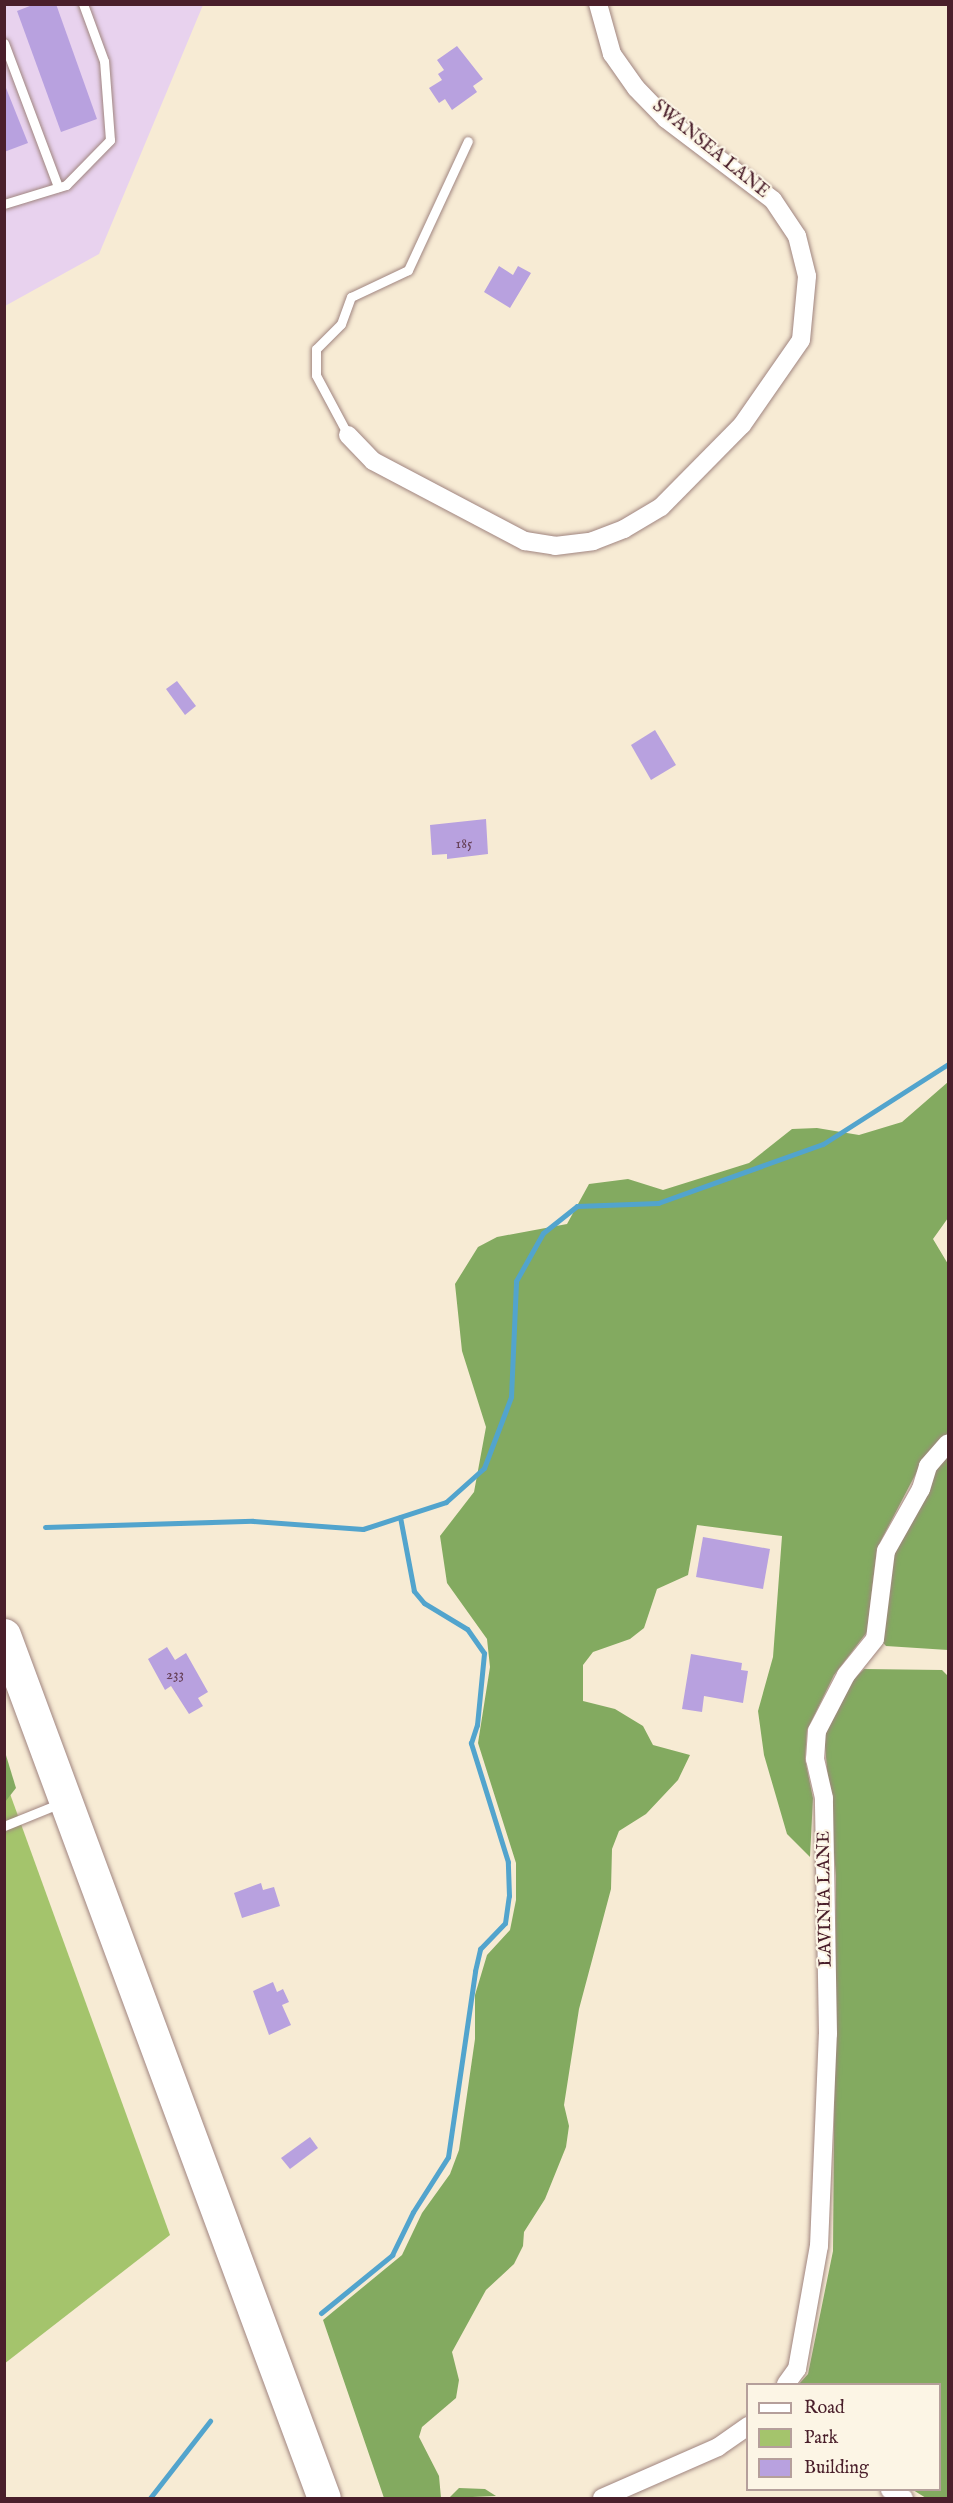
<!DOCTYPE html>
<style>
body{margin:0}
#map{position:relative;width:953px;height:2503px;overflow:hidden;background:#f7ebd4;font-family:"IM FELL English",serif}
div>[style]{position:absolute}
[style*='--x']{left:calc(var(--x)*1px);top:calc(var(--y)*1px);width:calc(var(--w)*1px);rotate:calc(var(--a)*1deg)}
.built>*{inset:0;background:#e8d2ee}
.green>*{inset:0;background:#a4c46c}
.forest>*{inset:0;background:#83aa60}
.stream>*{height:5px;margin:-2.5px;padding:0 2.5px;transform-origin:2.5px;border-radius:2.5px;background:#52a4cd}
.building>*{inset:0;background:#b8a1df}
.roads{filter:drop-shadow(0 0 2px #a08580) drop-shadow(0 0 2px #a08580)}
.lane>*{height:9px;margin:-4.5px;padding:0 4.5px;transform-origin:4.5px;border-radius:4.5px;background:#fff}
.street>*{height:18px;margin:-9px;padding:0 9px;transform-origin:9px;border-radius:9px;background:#fff}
.highway>*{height:33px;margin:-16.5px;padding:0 16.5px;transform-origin:16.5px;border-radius:16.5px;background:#fff}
span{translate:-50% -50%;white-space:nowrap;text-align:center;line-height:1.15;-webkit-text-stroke:4.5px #fcf5e5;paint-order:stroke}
.number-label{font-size:15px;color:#664058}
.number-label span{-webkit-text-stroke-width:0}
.street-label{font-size:18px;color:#4a1f2b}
.frame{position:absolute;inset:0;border:6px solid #4a1f2b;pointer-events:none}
.legend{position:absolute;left:746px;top:2383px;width:195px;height:108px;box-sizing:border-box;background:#fcf5e5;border:2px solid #b59f9b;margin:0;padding:8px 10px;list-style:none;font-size:18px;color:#4a1f2b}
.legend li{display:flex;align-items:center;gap:12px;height:30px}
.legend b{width:30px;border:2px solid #b59f9b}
</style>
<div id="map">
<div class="built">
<i style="clip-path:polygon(5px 5px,203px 5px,99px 254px,5px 306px)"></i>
</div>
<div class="green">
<i style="clip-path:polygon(5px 1780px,170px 2235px,4px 2364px)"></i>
</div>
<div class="forest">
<i style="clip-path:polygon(948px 1082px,948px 1218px,933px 1239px,948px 1264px,948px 1433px,923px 1460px,877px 1548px,867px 1632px,834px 1675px,807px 1730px,805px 1759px,813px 1798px,810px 1857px,787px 1834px,764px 1755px,758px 1711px,773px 1657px,782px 1536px,697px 1525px,688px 1575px,657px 1589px,644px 1628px,630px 1639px,593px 1652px,583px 1665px,583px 1701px,615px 1709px,643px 1726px,653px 1745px,690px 1755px,678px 1780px,646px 1814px,619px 1831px,612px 1849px,611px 1889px,579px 2009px,564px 2105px,569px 2126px,566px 2147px,545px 2199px,524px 2232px,523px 2246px,514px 2264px,486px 2290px,452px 2352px,459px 2380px,456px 2398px,422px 2427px,419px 2437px,439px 2476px,441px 2498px,384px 2498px,323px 2320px,402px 2255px,422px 2213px,450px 2174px,459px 2150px,475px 2039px,475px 1995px,487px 1955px,510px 1930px,516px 1900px,516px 1863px,478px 1743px,490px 1667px,487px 1639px,447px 1583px,440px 1536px,474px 1492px,486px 1427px,462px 1351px,455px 1284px,478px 1247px,497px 1237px,567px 1224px,589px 1184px,628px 1179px,663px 1190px,749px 1163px,792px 1129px,817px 1128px,859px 1135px,902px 1122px)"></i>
<i style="clip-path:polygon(948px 1456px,948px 1650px,886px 1646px,879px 1638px,891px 1555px,936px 1469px)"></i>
<i style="clip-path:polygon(864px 1669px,942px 1670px,948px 1676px,948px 2498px,926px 2498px,913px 2490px,940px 2490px,940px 2384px,799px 2384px,808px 2374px,833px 2251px,836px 1876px,824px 1733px,850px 1683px)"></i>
<i style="clip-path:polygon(5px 1752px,16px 1788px,5px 1802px,4px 1802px)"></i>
<i style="clip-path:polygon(459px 2488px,485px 2489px,496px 2496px,449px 2498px)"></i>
</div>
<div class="stream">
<i style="--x:45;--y:1527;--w:208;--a:-1.7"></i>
<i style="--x:253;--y:1521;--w:110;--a:4.2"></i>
<i style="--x:363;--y:1529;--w:87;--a:-18"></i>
<i style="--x:446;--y:1502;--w:51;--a:-41.8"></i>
<i style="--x:484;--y:1468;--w:76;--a:-69.2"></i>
<i style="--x:511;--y:1397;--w:116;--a:-87.5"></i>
<i style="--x:516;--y:1281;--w:55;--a:-60.6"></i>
<i style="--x:543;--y:1233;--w:43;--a:-38.5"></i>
<i style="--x:577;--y:1206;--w:81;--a:-2.1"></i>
<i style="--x:658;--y:1203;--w:175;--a:-19.7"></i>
<i style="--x:823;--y:1144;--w:148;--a:-32.6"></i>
<i style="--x:321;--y:2313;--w:92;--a:-39.2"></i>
<i style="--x:392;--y:2255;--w:48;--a:-64"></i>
<i style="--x:413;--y:2212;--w:65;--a:-57.5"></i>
<i style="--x:448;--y:2157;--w:188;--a:-81.7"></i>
<i style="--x:475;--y:1971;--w:23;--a:-77"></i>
<i style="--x:480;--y:1949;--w:36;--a:-46"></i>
<i style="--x:505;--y:1923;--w:27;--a:-82"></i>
<i style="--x:509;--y:1896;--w:34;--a:-92"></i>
<i style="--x:508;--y:1862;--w:125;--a:-107.3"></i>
<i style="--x:471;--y:1743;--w:19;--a:-72"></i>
<i style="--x:477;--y:1725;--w:72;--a:-84.4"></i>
<i style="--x:484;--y:1653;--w:29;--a:-125"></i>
<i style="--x:467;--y:1629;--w:50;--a:-148.8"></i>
<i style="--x:424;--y:1603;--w:16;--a:-130"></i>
<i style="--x:414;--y:1591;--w:75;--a:-100.7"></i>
<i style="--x:150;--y:2498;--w:98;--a:-52.1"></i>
</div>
<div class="building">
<i style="clip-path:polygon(35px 4px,56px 4px,97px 119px,61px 132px,17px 11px)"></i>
<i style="clip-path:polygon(457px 46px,483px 79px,473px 86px,477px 92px,452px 110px,445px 99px,439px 103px,429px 88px,442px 80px,438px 74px,444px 70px,437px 60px)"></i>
<i style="clip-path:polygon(4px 83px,28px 143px,4px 152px)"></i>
<i style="clip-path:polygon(499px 266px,513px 275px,518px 266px,531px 273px,510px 308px,484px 292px)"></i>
<i style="clip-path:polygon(177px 681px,196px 706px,185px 715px,166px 689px)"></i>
<i style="clip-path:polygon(655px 730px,676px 765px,651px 780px,631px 745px)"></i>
<i style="clip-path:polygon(486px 819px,488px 854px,447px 859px,447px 854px,432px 855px,430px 825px)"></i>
<i style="clip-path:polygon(703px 1537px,770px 1549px,763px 1589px,696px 1577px)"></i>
<i style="clip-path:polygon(167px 1647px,175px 1660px,186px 1653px,208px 1692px,198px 1698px,203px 1706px,189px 1714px,171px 1686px,165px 1690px,148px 1659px)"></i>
<i style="clip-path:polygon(691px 1654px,742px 1663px,741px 1670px,748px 1671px,743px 1703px,704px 1696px,702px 1712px,682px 1709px)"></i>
<i style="clip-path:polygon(261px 1883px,263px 1890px,274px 1887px,280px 1906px,242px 1918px,234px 1893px)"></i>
<i style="clip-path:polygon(273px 1982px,277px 1992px,283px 1989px,289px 2002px,282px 2005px,291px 2025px,269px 2035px,253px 1991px)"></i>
<i style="clip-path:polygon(310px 2137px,318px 2148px,290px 2169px,281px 2158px)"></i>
</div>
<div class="roads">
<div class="lane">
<i style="--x:4;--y:43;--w:154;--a:69.4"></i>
<i style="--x:4;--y:204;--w:65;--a:-17"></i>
<i style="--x:66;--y:185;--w:63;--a:-45.6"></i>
<i style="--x:110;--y:140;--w:79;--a:-94.3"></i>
<i style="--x:104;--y:61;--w:61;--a:-110.2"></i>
<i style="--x:348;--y:435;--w:68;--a:-118.1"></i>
<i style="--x:316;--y:375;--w:26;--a:-90"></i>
<i style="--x:316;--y:349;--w:35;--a:-45"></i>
<i style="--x:341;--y:324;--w:29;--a:-70"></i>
<i style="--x:351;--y:297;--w:63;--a:-25.3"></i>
<i style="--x:408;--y:270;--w:142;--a:-65.1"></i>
<i style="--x:4;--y:1826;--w:61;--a:-22"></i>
</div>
<div class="street">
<i style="--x:348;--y:435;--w:36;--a:46"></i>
<i style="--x:373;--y:461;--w:172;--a:27.8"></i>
<i style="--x:525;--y:541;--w:30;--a:9"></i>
<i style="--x:555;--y:546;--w:38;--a:-7"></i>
<i style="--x:593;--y:541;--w:33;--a:-21"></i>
<i style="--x:624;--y:529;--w:43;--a:-30.7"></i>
<i style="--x:661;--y:507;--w:115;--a:-45.4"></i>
<i style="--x:742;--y:425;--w:103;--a:-55.2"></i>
<i style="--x:801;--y:340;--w:64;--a:-84.6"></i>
<i style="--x:807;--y:276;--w:41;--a:-104"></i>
<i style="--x:797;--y:236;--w:43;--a:-123.7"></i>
<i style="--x:773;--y:200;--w:134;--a:-142.9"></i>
<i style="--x:666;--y:119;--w:43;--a:-134.1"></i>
<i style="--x:636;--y:88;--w:42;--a:-125.2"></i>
<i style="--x:612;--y:54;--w:52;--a:-105.6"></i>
<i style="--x:786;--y:2384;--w:19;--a:-54"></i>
<i style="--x:797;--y:2369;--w:125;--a:-79.9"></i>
<i style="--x:819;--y:2246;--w:212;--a:-87.6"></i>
<i style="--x:828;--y:2034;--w:236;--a:-91"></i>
<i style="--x:824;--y:1798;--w:40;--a:-103"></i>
<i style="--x:815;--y:1759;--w:28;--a:-86"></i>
<i style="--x:817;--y:1731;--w:63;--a:-62.6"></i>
<i style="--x:846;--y:1675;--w:46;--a:-51.1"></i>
<i style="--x:875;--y:1639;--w:89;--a:-82.9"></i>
<i style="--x:886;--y:1551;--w:71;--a:-60.6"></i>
<i style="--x:921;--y:1489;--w:24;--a:-73"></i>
<i style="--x:928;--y:1466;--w:30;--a:-49"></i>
<i style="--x:890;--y:2490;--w:16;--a:30"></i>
<i style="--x:602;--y:2498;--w:127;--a:-23.7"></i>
<i style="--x:718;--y:2447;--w:37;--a:-35"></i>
</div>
<div class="highway">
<i style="--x:4;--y:1635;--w:920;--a:69.66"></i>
</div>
</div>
<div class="number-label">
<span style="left:464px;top:844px">185</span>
<span style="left:175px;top:1675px">233</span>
</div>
<div class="street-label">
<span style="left:710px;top:150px;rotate:39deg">SWANSEA LANE</span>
<span style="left:826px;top:1899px;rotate:-91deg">LAVINIA LANE</span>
</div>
<div class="frame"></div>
<ul class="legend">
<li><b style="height:8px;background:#fff"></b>Road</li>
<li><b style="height:16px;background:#a4c46c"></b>Park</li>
<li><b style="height:16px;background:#b8a1df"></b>Building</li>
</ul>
</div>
